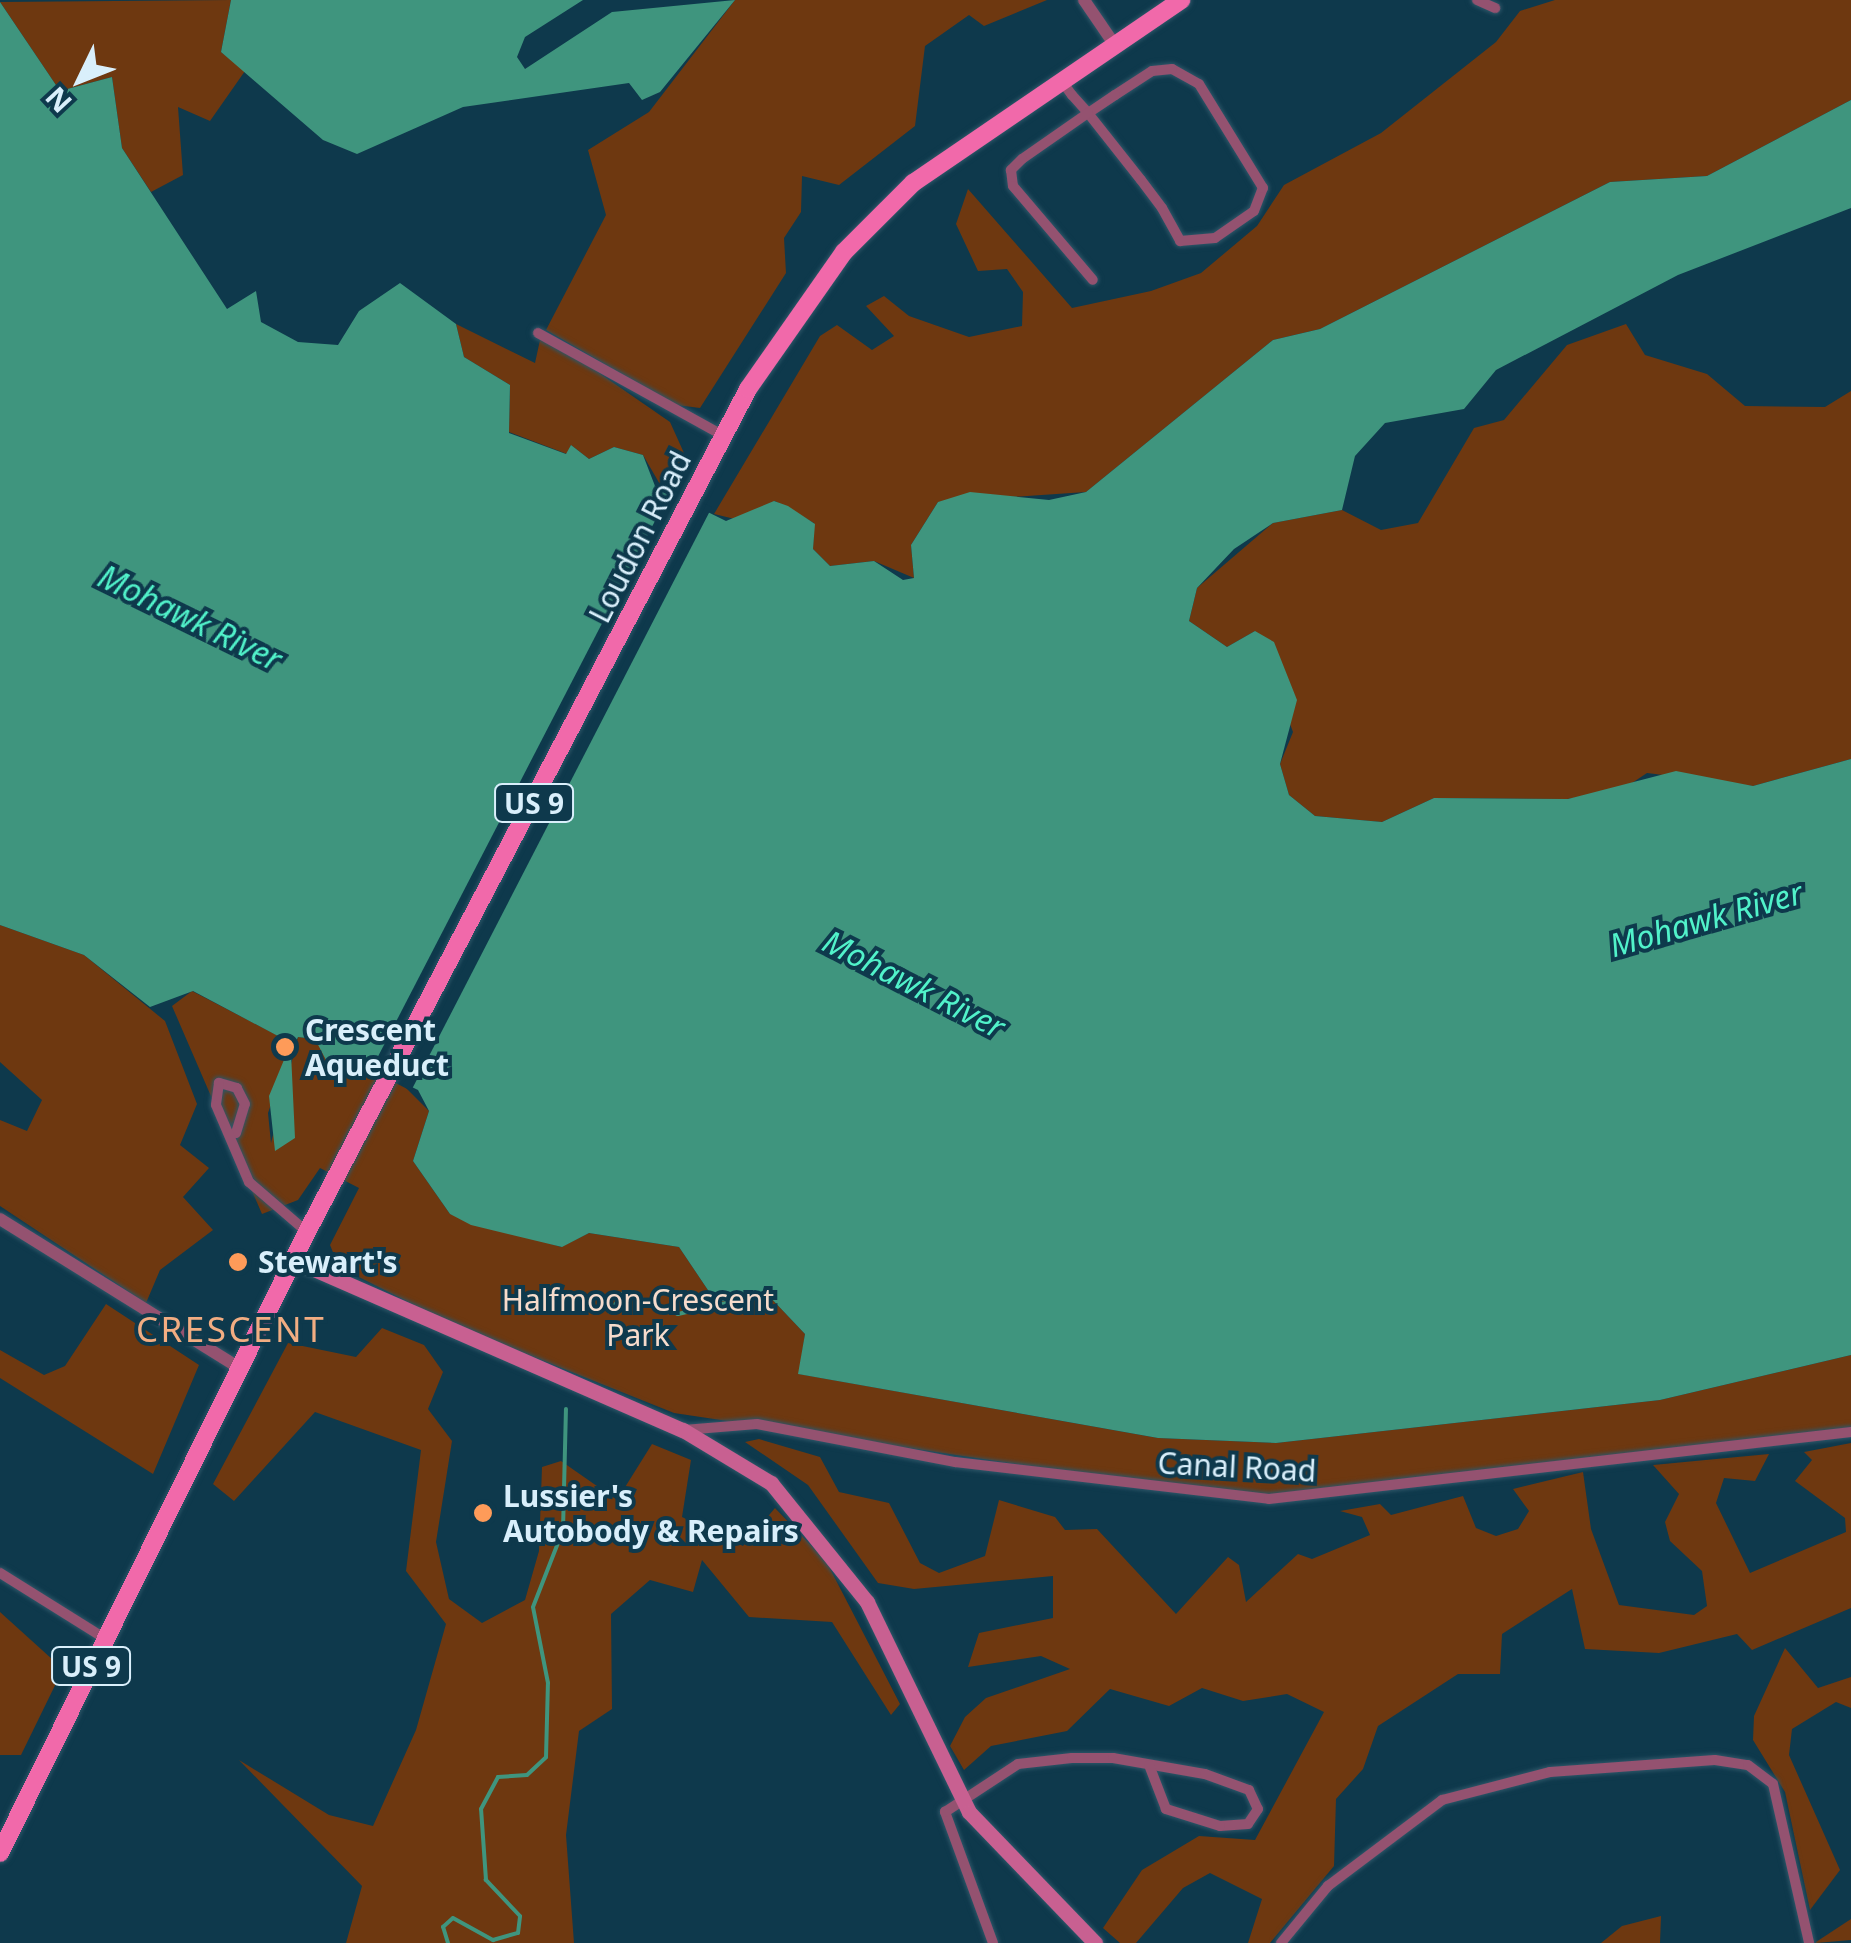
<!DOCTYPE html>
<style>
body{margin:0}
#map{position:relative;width:1851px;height:1943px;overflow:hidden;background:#0e394c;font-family:"Noto Sans",sans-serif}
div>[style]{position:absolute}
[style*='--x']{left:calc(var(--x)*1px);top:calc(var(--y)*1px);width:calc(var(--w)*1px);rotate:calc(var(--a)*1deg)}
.green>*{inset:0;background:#6e3810}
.water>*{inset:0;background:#3f957e}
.pier>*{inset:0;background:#0e394c}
.stream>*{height:4px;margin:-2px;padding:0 2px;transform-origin:2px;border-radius:2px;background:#3f957e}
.roads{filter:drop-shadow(0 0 2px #2e5668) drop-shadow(0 0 2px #2e5668)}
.minor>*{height:10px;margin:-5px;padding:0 5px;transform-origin:5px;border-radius:5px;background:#945270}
.tertiary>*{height:12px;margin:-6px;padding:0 6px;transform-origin:6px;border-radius:6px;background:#945270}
.secondary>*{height:15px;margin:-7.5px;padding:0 7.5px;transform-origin:7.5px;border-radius:7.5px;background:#c86091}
.primary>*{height:18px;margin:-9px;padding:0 9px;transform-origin:9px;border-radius:9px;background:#f169aa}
.dots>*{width:28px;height:28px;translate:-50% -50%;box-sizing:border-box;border:5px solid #0e394c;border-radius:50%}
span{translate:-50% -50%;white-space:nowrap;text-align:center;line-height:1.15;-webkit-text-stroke:8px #0e394c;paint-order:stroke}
.shield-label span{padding:2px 8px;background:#0e394c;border:2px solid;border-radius:8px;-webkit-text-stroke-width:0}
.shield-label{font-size:28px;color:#d9effb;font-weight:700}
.street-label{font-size:30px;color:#d9effb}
.poi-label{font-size:30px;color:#d9effb;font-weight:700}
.left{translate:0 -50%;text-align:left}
.park-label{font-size:30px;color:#f6dccc}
.water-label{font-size:32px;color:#51f2ca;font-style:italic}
.quarter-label{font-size:35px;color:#f2ad82;letter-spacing:2.5px}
.north{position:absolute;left:30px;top:30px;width:100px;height:100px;-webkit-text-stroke:8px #0e394c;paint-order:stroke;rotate:227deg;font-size:28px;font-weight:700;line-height:40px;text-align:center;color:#d9effb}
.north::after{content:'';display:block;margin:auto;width:35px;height:45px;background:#d9effb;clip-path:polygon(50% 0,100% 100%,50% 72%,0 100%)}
</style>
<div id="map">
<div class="green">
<i style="clip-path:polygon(231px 0,221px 52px,245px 71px,210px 121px,178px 107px,183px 175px,151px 192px,122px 148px,112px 77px,60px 91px,0 2px)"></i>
<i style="clip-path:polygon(735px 0,1047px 0,984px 26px,969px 15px,925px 46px,915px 126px,839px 185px,802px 176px,801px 212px,784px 238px,786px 273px,700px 408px,676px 405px,546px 330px,606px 215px,588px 150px,649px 112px)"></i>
<i style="clip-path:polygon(1555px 0,1851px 0,1851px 100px,1707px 176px,1610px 182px,1320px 329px,1273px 340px,1086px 492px,938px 502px,911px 545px,914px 578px,874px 561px,830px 566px,813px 549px,814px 523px,775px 501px,739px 520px,714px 514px,820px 336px,837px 325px,872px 350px,894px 336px,866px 306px,884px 296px,909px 316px,969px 337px,1022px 326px,1023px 292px,1007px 269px,978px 271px,956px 224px,968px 189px,1072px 308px,1151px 291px,1201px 273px,1257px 226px,1284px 185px,1381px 133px,1496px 42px,1520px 11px)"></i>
<i style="clip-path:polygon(456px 324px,535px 363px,540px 340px,563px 348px,670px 422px,684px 453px,665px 493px,643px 455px,614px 447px,589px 459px,571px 445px,567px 454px,509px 432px,510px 385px,464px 357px)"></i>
<i style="clip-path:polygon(1626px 324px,1645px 355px,1707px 374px,1745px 406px,1825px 407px,1851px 391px,1851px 759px,1753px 786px,1647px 773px,1620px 791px,1567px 799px,1434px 798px,1382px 822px,1315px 816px,1289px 795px,1280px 764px,1293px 732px,1255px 631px,1227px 647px,1189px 621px,1197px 588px,1273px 523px,1342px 510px,1381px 530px,1418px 523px,1474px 428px,1504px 420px,1567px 345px)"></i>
<i style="clip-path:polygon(0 925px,84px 955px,165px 1021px,197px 1104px,180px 1145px,209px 1168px,183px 1197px,213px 1230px,160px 1270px,146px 1303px,0 1206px,0 1120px,27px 1131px,42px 1100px,0 1062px)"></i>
<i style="clip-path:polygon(192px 991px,292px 1043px,268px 1113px,271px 1143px,298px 1037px,315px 1039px,341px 1065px,354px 1059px,389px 1071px,429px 1111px,413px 1161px,450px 1214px,561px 1247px,589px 1233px,679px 1247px,716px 1302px,768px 1295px,805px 1334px,799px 1374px,1158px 1438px,1276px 1443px,1660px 1400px,1851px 1355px,1851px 1432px,1244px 1498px,674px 1413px,452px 1324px,339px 1267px,330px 1245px,359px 1188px,320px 1168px,298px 1200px,262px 1214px,172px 1006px)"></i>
<i style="clip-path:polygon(106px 1304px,199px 1365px,153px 1474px,0 1378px,0 1350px,44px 1375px,65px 1366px)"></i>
<i style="clip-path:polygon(382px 1328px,424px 1345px,443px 1372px,428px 1409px,452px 1441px,436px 1542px,449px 1599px,482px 1623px,525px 1600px,539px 1551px,542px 1467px,561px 1461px,617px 1500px,652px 1444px,691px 1460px,682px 1517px,743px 1546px,775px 1508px,826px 1561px,900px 1704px,891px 1715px,832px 1622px,749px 1617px,702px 1560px,693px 1592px,650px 1580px,611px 1614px,612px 1709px,579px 1731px,566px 1835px,574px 1943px,346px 1943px,362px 1886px,239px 1760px,329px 1815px,373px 1826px,416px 1730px,446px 1624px,406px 1571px,421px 1450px,315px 1412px,234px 1501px,213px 1484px,288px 1343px,356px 1357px)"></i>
<i style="clip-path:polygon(759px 1439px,820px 1457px,839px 1492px,889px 1503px,920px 1563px,939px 1573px,985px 1556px,999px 1500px,1055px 1517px,1065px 1530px,1097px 1529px,1176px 1614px,1228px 1557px,1239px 1565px,1246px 1602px,1298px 1554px,1312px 1559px,1370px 1535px,1362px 1517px,1340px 1511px,1380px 1504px,1391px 1515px,1463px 1496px,1476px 1528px,1496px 1536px,1518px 1529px,1529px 1511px,1513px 1489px,1583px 1472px,1591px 1529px,1619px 1605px,1694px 1615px,1707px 1606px,1702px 1571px,1670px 1541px,1665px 1522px,1679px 1494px,1653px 1465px,1769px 1454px,1755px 1481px,1724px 1478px,1716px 1503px,1750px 1573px,1846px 1532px,1845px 1518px,1795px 1481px,1812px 1460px,1804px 1452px,1851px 1443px,1851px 1608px,1752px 1650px,1737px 1634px,1659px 1653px,1585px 1649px,1572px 1589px,1502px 1634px,1500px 1674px,1458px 1674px,1378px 1726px,1363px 1769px,1336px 1799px,1334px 1866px,1270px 1943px,1248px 1943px,1262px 1899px,1210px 1873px,1183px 1888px,1136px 1943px,1120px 1943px,1103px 1928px,1142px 1870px,1199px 1836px,1255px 1840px,1324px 1712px,1287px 1694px,1243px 1701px,1202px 1688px,1169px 1706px,1110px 1689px,1067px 1731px,991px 1746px,964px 1770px,950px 1746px,965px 1717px,986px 1698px,1070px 1669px,1041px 1656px,968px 1667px,979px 1633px,1053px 1618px,1053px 1576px,914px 1589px,878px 1583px,808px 1485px,745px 1442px)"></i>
<i style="clip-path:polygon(0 1612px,63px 1669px,21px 1755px,0 1755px)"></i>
<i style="clip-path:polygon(1785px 1648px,1818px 1688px,1851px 1677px,1851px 1708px,1836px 1702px,1792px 1729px,1789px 1755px,1840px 1870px,1810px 1910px,1785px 1792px,1753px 1740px,1754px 1716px)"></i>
<i style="clip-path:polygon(1661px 1916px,1660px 1943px,1601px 1943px,1622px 1926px)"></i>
<i style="clip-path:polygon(1851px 1919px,1851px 1940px,1816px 1943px,1816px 1942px)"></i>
</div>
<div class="water">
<i style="clip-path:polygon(231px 0,583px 0,525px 37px,517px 57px,525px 69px,612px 12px,735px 0,660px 92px,642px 100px,629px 83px,463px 107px,357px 154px,323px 140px,221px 52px)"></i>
<i style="clip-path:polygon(0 2px,60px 91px,112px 77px,122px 148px,227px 309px,256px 291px,261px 322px,298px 342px,338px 345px,359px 311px,400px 283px,456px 324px,464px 357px,510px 385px,509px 433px,566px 454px,571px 445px,589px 459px,614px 447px,643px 455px,655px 486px,726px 521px,774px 501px,788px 506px,815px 524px,813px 549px,830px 566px,874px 561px,903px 580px,914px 578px,911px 545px,938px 502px,970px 492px,1049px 500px,1086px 492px,1273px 340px,1320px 329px,1610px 182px,1707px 176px,1851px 100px,1851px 208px,1678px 275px,1496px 370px,1464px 409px,1385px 423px,1355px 456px,1342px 510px,1273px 523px,1234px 549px,1197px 588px,1189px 621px,1227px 647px,1255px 631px,1274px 642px,1297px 700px,1280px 764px,1289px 795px,1315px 816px,1382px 822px,1434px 798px,1568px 799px,1676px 771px,1753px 786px,1851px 759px,1851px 1355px,1660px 1400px,1276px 1443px,1158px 1438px,798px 1374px,805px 1334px,768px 1295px,716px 1302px,679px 1247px,589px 1233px,562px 1247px,471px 1225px,450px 1214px,413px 1161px,429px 1111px,418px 1090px,354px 1059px,327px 1062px,315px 1039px,298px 1037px,291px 1053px,295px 1138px,275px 1151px,269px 1096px,291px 1043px,193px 991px,150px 1007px,84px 955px,0 925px)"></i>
</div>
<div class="pier">
<i style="clip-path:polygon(671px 490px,712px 507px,411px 1091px,371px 1070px)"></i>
</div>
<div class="stream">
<i style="--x:610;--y:1312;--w:24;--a:-55"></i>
<i style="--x:624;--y:1292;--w:58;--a:22.2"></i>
<i style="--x:678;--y:1314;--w:81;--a:-12.8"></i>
<i style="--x:448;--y:1943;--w:17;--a:-107"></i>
<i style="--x:443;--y:1927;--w:13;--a:-42"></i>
<i style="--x:453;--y:1918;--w:46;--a:28.8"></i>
<i style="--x:493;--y:1940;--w:26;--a:-16"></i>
<i style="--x:518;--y:1933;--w:17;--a:-83"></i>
<i style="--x:520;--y:1916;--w:50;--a:-133.4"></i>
<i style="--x:486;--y:1880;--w:71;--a:-94"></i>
<i style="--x:481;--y:1809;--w:36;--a:-62"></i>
<i style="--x:498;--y:1777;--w:29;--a:-4"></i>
<i style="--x:527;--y:1775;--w:26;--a:-43"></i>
<i style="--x:546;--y:1757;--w:74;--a:-88.5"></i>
<i style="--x:548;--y:1683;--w:77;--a:-101.2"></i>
<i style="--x:533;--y:1607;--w:83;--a:-68.7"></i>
<i style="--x:563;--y:1530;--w:121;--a:-88.6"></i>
</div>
<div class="roads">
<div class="minor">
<i style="--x:1477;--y:0;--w:20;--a:24"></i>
<i style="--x:1061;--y:80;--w:19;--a:54"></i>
<i style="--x:1072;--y:95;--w:24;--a:48"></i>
<i style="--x:1088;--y:113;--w:85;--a:51.7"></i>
<i style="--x:1141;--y:180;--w:35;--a:53"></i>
<i style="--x:1162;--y:208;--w:38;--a:61"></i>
<i style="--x:1180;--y:241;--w:35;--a:-5"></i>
<i style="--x:1215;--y:238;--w:47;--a:-34.7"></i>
<i style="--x:1254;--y:211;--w:25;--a:-69"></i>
<i style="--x:1263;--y:188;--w:122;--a:-121.6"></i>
<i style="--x:1199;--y:84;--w:31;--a:-151"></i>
<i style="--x:1172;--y:69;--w:20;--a:174"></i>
<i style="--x:1152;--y:71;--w:44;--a:147"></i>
<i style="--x:1115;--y:95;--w:32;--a:146"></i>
<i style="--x:1088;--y:113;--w:80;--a:145.1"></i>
<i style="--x:1022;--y:159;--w:16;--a:135"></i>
<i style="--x:1011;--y:170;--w:16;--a:83"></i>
<i style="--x:1013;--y:186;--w:123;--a:49.6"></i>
<i style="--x:538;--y:333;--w:210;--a:29"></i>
<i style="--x:236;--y:1133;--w:30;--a:-73"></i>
<i style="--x:245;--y:1104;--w:18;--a:-117"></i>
<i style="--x:237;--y:1088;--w:19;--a:-164"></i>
<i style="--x:219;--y:1083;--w:22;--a:98"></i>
<i style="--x:216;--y:1105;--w:84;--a:66.8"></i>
<i style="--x:249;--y:1182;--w:77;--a:40.8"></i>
<i style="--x:684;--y:1430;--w:73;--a:-4.7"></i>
<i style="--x:757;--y:1424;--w:202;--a:10.9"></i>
<i style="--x:955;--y:1462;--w:316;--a:6.7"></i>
<i style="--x:1269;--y:1499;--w:586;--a:-6.57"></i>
<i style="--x:0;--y:1573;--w:123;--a:32"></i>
<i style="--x:993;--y:1943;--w:140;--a:-110.1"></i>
<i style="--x:945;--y:1812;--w:87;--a:-33.3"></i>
<i style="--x:1018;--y:1764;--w:54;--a:-6.3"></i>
<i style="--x:1072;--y:1758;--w:41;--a:0"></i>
<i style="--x:1113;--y:1758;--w:93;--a:9.9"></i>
<i style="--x:1205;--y:1774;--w:47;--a:20"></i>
<i style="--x:1249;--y:1790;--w:21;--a:65"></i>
<i style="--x:1258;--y:1809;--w:18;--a:124"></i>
<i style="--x:1248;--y:1824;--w:28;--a:176"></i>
<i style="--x:1220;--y:1826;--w:57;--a:-162.5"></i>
<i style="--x:1166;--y:1809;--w:47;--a:-111.1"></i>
<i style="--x:1281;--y:1943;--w:74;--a:-50.5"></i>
<i style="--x:1328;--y:1886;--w:143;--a:-37"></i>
<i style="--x:1442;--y:1800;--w:112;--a:-14.5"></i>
<i style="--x:1550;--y:1772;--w:165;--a:-4.2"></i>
<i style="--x:1715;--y:1760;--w:33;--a:9"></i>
<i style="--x:1748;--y:1765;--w:31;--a:37"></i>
<i style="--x:1773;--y:1784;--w:163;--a:77.2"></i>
</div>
<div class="tertiary">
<i style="--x:1084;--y:0;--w:53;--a:55.7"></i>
<i style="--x:0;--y:1219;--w:282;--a:31.9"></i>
</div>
<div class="secondary">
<i style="--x:293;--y:1260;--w:425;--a:23.6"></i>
<i style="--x:683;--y:1430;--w:103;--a:31.1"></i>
<i style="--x:771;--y:1483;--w:153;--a:51.1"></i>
<i style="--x:867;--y:1602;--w:233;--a:64.1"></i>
<i style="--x:969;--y:1812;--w:182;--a:46.1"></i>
</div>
<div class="primary">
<i style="--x:0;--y:1853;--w:693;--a:-63.69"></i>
<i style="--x:307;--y:1232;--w:951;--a:-62.38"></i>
<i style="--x:748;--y:389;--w:167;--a:-55"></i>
<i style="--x:844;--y:252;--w:98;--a:-45"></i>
<i style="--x:913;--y:183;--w:325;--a:-34.3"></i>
</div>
</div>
<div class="dots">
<i style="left:285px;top:1047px;background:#fe9b59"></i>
<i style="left:238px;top:1262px;background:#fe9b59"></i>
<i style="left:483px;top:1513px;background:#fe9b59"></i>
</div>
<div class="shield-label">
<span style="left:534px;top:803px">US 9</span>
<span style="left:91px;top:1666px">US 9</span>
</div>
<div class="street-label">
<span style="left:640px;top:537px;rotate:-63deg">Loudon Road</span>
<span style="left:1237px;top:1467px;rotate:3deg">Canal Road</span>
</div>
<div class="poi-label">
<span class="left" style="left:305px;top:1047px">Crescent<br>Aqueduct</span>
<span class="left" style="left:258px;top:1262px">Stewart's</span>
<span class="left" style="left:503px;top:1513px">Lussier's<br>Autobody &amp; Repairs</span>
</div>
<div class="park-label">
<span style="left:638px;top:1317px">Halfmoon-Crescent<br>Park</span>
</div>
<div class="water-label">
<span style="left:190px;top:618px;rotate:26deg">Mohawk River</span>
<span style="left:1706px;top:919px;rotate:-16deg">Mohawk River</span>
<span style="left:914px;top:984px;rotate:27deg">Mohawk River</span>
</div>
<div class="quarter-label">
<span style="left:231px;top:1329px">CRESCENT</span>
</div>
<div class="north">N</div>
</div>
